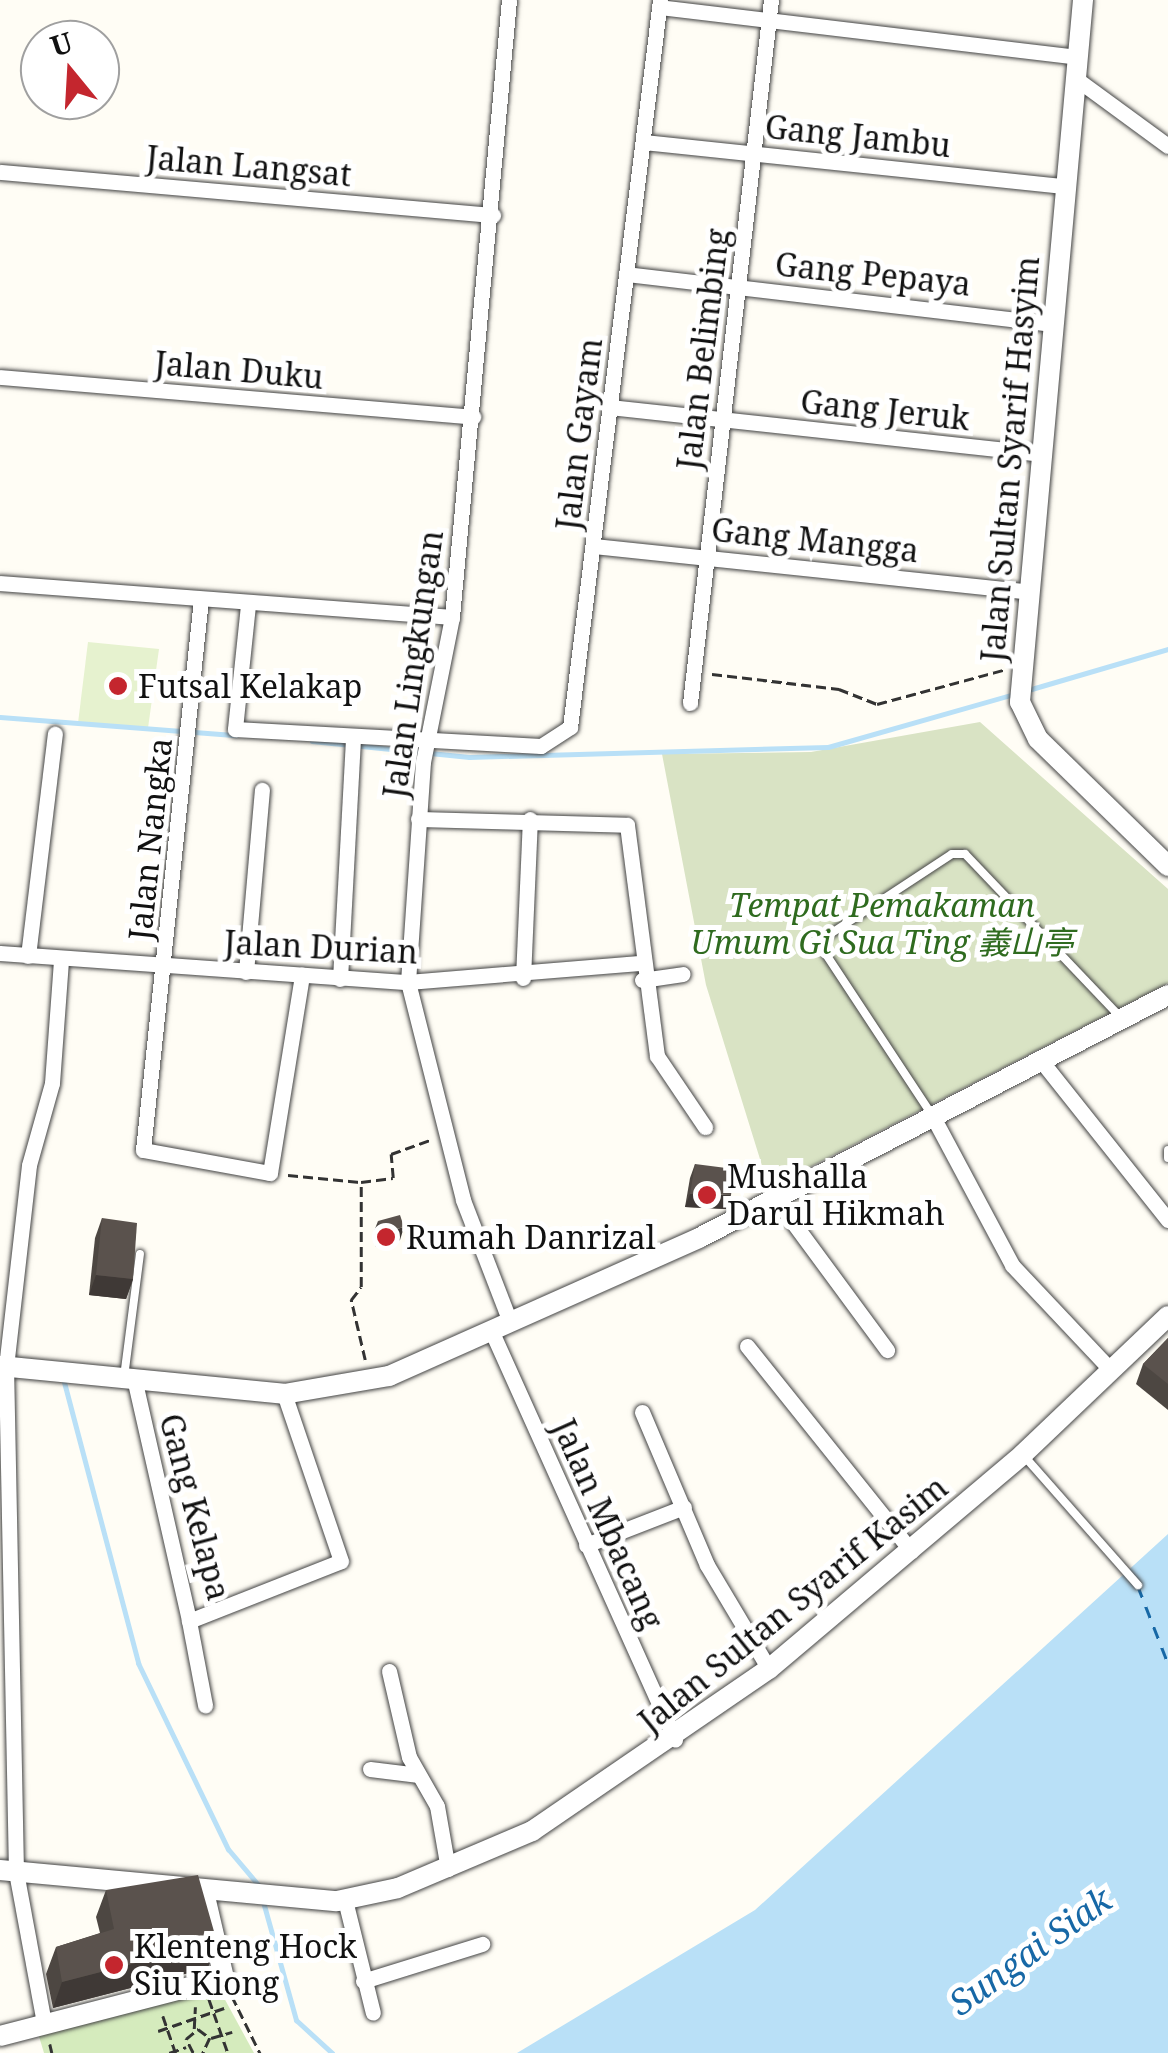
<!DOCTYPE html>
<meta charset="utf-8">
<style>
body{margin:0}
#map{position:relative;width:1168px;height:2053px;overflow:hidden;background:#fffdf5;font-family:"Noto Serif","Noto Sans SC",serif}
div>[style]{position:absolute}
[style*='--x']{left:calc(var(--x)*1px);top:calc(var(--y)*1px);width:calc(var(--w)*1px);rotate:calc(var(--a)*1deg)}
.green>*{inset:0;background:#d5ebbd}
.cemetery>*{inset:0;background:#d9e3c4}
.pitch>*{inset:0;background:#e6f2cf}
.water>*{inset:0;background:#b9e0f7}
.stream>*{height:5px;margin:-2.5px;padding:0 2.5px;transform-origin:2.5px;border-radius:2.5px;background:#b9e0f7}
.ferry>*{height:2.5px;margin-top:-1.25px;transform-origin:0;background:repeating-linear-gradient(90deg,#1768a6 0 12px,transparent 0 22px)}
.path>*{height:2.5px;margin-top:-1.25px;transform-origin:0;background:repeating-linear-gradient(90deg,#333 0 10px,transparent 0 15px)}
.roads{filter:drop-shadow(0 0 2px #444) drop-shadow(0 0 2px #444)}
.service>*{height:8px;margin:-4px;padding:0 4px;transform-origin:4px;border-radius:4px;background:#fff}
.minor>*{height:15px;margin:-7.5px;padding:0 7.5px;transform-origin:7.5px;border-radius:7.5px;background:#fff}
.tertiary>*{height:20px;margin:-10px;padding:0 10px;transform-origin:10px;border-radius:10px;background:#fff}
.wall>*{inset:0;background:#4d4742}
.shaded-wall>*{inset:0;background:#3f3936}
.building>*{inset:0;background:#5a524d}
.dots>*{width:28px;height:28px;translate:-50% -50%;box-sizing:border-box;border:5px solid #fff;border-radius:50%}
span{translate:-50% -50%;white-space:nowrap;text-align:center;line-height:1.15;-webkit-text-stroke:10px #fff;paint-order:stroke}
.street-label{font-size:32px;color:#111}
.poi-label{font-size:32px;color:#111}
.left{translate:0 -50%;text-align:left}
.park-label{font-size:32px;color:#2f6b1f;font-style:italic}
.water-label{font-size:35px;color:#1768a6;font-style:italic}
.north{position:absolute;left:20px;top:20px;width:100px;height:100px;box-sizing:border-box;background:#fff;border:2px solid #a0a0a0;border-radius:50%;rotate:342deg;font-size:28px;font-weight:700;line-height:40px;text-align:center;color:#111}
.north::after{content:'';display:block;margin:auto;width:35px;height:45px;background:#c4262e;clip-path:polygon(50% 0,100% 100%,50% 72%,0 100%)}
</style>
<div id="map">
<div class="green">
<i style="clip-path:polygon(217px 1985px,254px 2053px,44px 2053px,38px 2033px)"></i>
</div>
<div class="cemetery">
<i style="clip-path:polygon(980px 722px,1168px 889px,1168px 983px,769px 1188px,706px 985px,662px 754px,811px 752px)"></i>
</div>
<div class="pitch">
<i style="clip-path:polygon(88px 642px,159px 649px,148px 728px,78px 723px)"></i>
</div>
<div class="water">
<i style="clip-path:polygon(1168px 1534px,1168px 2053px,517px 2053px,755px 1910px)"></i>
</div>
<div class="stream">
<i style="--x:1028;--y:690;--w:146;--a:-16.3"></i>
<i style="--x:0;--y:717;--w:237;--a:4.4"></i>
<i style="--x:312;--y:741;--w:158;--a:5.8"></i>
<i style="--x:469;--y:757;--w:359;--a:-1.6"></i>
<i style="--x:828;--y:747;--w:197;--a:-15.9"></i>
<i style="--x:64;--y:1382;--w:291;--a:75.2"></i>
<i style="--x:138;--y:1663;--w:207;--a:64.2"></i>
<i style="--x:228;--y:1849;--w:50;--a:49.9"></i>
<i style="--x:262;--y:1898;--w:127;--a:74.4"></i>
<i style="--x:296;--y:2020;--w:49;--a:42.5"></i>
</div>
<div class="ferry">
<i style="--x:1138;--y:1586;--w:83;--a:68.7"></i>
</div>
<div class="path">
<i style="--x:712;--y:674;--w:128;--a:6.7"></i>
<i style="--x:839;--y:689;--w:41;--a:21.5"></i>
<i style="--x:877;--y:704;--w:131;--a:-15.1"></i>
<i style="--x:288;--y:1175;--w:72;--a:5.6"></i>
<i style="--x:365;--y:1360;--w:62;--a:-103.1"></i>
<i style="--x:351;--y:1300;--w:16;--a:-52"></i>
<i style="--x:361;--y:1287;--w:105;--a:-90"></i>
<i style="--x:361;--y:1182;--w:32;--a:-7"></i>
<i style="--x:393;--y:1178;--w:24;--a:-95"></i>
<i style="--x:391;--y:1154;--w:41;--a:-19.7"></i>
<i style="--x:232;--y:1996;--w:64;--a:63.8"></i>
<i style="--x:209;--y:1999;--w:57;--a:70.6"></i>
<i style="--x:163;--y:2016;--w:39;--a:71"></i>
<i style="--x:194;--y:2029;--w:22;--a:-87"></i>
<i style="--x:158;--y:2031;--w:70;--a:-19.2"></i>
<i style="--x:211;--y:2038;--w:22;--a:-16"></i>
<i style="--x:50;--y:2044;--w:9;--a:77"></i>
<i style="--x:169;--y:2053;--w:18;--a:-19"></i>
<i style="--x:193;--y:2053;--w:16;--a:-117"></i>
<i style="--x:186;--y:2039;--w:16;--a:-40"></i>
<i style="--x:198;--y:2029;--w:15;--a:37"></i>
<i style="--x:210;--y:2038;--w:17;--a:115"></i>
</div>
<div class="roads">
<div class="service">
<i style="--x:932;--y:1115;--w:207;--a:-123.4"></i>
<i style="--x:818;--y:942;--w:160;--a:-33.3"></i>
<i style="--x:952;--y:854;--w:13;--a:0"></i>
<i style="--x:965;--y:854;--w:225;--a:46.4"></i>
<i style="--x:1168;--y:1150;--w:8;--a:90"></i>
<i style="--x:124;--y:1377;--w:124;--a:-82.6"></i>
<i style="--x:1025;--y:1457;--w:171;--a:48.6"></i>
</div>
<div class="minor">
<i style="--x:509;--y:0;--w:620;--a:95.28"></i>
<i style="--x:452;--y:617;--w:148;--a:101.3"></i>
<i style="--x:423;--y:762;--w:221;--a:93.9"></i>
<i style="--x:408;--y:982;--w:225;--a:75.8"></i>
<i style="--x:463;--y:1200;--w:131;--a:68.9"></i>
<i style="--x:659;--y:7;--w:420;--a:6.8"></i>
<i style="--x:1075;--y:78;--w:115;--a:36.2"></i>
<i style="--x:644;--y:142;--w:424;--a:6"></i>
<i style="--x:0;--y:172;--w:495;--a:5"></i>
<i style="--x:626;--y:274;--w:431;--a:6.7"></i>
<i style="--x:0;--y:377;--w:475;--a:4.8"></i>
<i style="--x:610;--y:407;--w:435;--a:6.2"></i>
<i style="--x:594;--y:546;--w:438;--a:6"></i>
<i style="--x:0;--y:583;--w:453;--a:4.3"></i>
<i style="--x:201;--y:599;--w:554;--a:96.01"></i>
<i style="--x:143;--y:1150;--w:129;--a:10.3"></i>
<i style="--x:270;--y:1173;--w:201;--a:-80.8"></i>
<i style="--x:248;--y:605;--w:125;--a:96"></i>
<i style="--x:235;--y:729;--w:306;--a:3.2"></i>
<i style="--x:541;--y:746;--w:35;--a:-33"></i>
<i style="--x:570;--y:727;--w:733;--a:-82.94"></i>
<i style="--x:690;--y:703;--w:708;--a:-83.43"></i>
<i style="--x:418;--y:819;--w:209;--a:1.6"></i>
<i style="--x:627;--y:825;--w:233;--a:82.6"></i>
<i style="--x:657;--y:1056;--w:86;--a:55.9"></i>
<i style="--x:0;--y:953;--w:409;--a:4.1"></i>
<i style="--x:408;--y:982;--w:232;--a:-4.7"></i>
<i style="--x:28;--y:956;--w:224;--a:-83.1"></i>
<i style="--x:246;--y:972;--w:183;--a:-85"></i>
<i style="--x:523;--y:978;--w:159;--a:-87.5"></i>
<i style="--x:340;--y:979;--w:240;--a:-86.9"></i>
<i style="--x:642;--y:980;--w:41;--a:-8.3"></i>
<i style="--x:1039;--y:1058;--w:207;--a:51.5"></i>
<i style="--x:932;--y:1115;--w:170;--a:61.9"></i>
<i style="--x:1012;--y:1265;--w:143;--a:46.7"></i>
<i style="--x:775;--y:1198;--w:189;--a:53.6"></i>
<i style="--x:491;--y:1330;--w:449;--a:65.8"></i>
<i style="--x:747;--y:1346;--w:263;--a:51.3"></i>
<i style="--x:134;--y:1378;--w:249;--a:77.2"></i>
<i style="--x:189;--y:1621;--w:163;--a:-21.5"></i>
<i style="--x:341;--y:1561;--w:176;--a:-108.8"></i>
<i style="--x:642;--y:1412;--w:166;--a:67"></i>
<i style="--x:707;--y:1565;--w:121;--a:59.2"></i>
<i style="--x:586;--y:1545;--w:105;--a:-21.2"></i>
<i style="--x:189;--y:1621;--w:86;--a:79.2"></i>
<i style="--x:389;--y:1671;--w:88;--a:76.9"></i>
<i style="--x:409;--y:1757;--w:56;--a:60.3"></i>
<i style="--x:437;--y:1806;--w:64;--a:80.1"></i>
<i style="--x:370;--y:1769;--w:49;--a:7"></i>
<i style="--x:345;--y:1900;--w:116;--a:76.1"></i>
<i style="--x:363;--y:1981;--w:125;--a:-17.3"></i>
<i style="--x:44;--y:2023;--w:154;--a:-100.5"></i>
<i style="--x:16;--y:1872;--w:505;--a:-91.13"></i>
<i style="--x:6;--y:1367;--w:203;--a:-83.5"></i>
<i style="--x:29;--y:1165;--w:85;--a:-74.3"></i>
<i style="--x:52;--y:1083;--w:124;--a:-85.8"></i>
</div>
<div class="tertiary">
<i style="--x:1083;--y:0;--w:705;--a:95.13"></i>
<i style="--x:1020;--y:702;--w:41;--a:64.1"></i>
<i style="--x:1038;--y:739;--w:182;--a:44.3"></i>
<i style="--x:0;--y:1366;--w:285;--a:5.6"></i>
<i style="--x:284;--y:1394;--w:107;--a:-9.7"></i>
<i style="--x:389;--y:1376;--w:339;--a:-24"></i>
<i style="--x:699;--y:1238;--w:528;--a:-27.39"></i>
<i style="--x:0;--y:1870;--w:338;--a:5.3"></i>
<i style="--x:337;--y:1901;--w:62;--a:-12"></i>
<i style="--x:398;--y:1888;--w:146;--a:-23"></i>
<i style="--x:532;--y:1831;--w:287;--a:-34.4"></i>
<i style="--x:769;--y:1669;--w:333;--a:-40.2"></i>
<i style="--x:1023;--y:1454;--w:200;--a:-43.6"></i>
<i style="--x:0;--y:2036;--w:231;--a:-14.5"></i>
<i style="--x:224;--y:1978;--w:88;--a:-103.1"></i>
</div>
</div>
<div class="wall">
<i style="clip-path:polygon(695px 1164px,726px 1209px,685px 1207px,690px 1178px)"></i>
<i style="clip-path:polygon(102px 1218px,133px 1279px,126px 1299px,89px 1295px,95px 1238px)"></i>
<i style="clip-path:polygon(378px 1221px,400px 1240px,376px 1247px,373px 1234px)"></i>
<i style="clip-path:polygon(1168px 1338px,1168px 1410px,1136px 1384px,1143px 1364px)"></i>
<i style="clip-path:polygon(106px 1890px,208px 1968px,53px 2008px,46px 1974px,56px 1947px,100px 1933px,96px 1917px)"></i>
</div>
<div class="shaded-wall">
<i style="clip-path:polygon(690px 1194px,731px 1195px,726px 1209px,685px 1207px)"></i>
<i style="clip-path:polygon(404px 1227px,400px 1240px,376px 1247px,381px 1233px)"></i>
<i style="clip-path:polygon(96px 1275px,133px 1279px,126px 1299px,89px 1295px)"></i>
<i style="clip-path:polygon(217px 1942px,208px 1968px,53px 2008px,62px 1982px)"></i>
</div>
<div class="building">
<i style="clip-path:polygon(695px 1164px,734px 1169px,731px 1195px,690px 1194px)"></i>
<i style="clip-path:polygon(400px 1215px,404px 1227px,381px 1233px,378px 1221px)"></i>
<i style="clip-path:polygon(102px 1218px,137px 1223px,133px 1279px,96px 1275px)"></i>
<i style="clip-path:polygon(1168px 1338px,1168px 1384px,1143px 1364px)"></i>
<i style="clip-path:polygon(198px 1875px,217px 1942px,62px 1982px,56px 1947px,114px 1929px,106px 1890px)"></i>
</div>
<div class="dots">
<i style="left:118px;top:686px;background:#c4262e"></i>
<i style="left:707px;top:1195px;background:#c4262e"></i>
<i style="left:386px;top:1237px;background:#c4262e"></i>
<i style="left:114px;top:1965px;background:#c4262e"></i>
</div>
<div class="street-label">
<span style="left:858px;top:136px;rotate:6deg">Gang Jambu</span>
<span style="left:249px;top:166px;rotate:5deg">Jalan Langsat</span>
<span style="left:873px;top:274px;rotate:6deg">Gang Pepaya</span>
<span style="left:703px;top:349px;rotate:-83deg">Jalan Belimbing</span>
<span style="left:239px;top:370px;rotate:5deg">Jalan Duku</span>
<span style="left:885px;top:410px;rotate:6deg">Gang Jeruk</span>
<span style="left:579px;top:434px;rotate:-83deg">Jalan Gayam</span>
<span style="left:1010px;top:459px;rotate:-85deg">Jalan Sultan Syarif Hasyim</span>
<span style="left:815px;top:540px;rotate:6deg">Gang Mangga</span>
<span style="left:413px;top:664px;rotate:-82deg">Jalan Lingkungan</span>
<span style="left:150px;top:839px;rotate:-84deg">Jalan Nangka</span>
<span style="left:321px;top:947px;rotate:3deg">Jalan Durian</span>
<span style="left:195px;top:1507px;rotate:75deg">Gang Kelapa</span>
<span style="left:608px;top:1524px;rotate:66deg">Jalan Mbacang</span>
<span style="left:793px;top:1604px;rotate:-39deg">Jalan Sultan Syarif Kasim</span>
</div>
<div class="poi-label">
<span class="left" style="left:138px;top:686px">Futsal Kelakap</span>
<span class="left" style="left:727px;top:1195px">Mushalla<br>Darul Hikmah</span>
<span class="left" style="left:406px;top:1237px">Rumah Danrizal</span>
<span class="left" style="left:134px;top:1965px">Klenteng Hock<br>Siu Kiong</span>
</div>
<div class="park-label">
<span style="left:882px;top:924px">Tempat Pemakaman<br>Umum Gi Sua Ting 義山亭</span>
</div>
<div class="water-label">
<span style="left:1030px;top:1951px;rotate:-36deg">Sungai Siak</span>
</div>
<div class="north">U</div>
</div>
